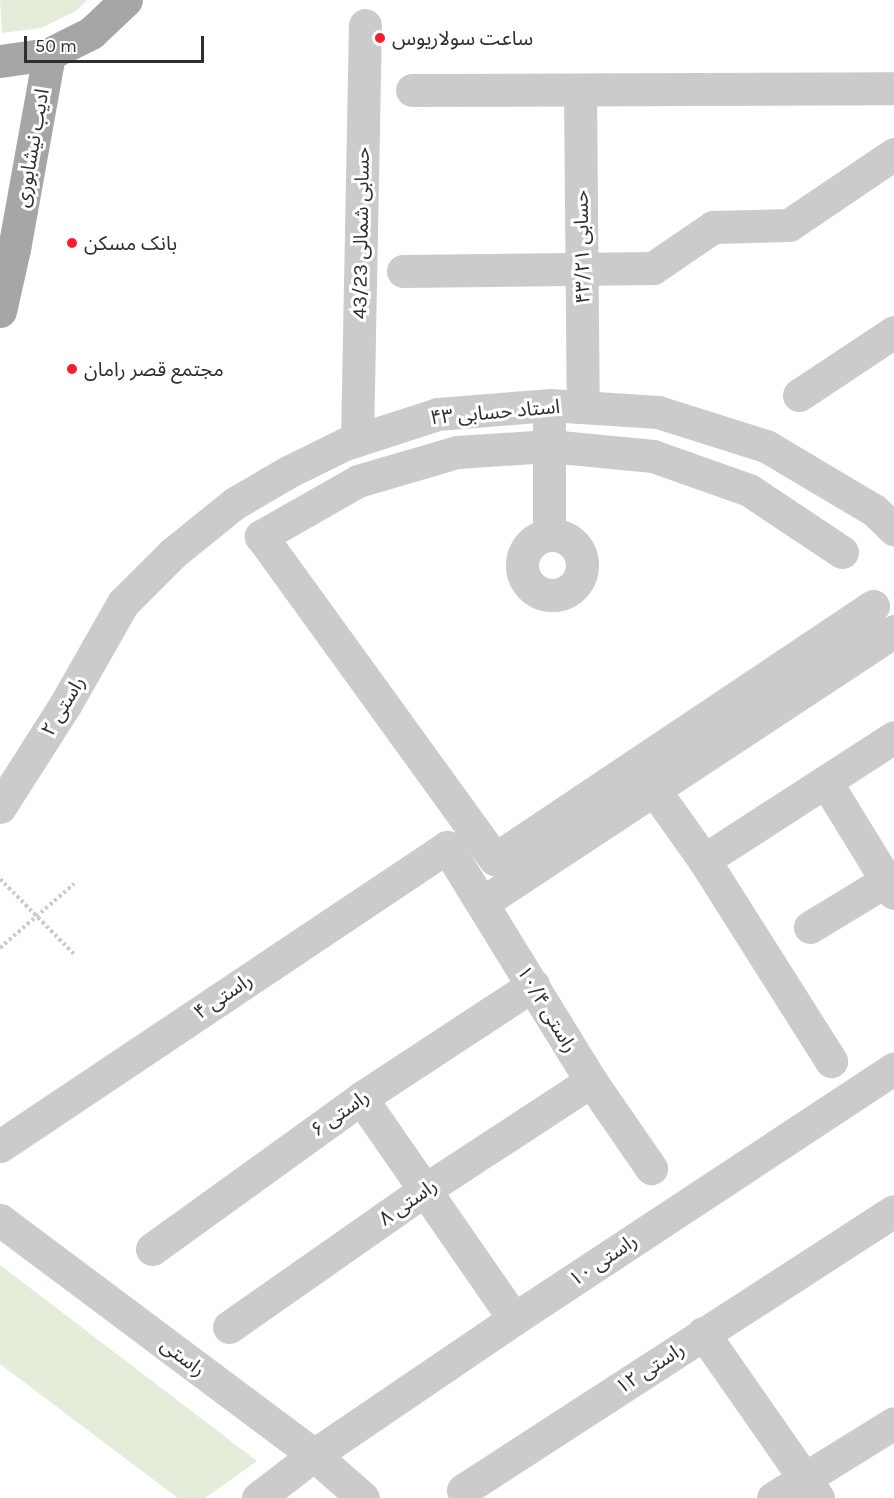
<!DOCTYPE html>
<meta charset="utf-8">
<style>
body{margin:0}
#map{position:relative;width:894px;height:1498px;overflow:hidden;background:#fff;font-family:Karla,"Noto Sans Arabic",sans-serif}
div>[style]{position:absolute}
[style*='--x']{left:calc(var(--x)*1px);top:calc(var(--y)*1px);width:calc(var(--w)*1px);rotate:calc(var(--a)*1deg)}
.green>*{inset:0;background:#e4edda}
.path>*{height:4px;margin-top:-2px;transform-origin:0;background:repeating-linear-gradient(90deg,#cbcbcb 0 3px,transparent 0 6px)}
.minor>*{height:33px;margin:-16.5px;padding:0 16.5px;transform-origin:16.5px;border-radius:16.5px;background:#cbcbcb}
.minor>.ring{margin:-16.5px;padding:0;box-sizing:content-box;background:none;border:33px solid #cbcbcb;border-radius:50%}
.major>*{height:33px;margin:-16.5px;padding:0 16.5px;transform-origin:16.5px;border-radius:16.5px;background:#a6a6a6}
.dots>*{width:16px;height:16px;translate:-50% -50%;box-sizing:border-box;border:3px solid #fff;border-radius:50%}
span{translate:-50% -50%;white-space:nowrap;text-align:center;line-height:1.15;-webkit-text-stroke:6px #fff;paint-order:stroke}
.poi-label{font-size:20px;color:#2e2e2e}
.left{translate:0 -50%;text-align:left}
.street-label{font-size:20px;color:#2e2e2e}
.scale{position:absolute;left:24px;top:36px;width:180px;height:27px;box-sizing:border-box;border:3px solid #2e2e2e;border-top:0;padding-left:8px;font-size:18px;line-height:21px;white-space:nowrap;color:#2e2e2e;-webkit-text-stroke:4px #fff;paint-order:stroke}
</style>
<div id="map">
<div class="green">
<i style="clip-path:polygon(0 0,87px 0,76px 11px,41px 28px,2px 33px)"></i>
<i style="clip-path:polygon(0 1265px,257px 1461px,205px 1498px,178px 1498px,0 1364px)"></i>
</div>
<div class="path">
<i style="--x:0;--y:879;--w:105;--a:45.4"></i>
<i style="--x:0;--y:948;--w:98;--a:-40.9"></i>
</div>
<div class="minor">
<i style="--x:412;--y:90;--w:482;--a:-0.2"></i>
<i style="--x:580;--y:90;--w:315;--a:89.5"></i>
<i style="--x:403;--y:271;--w:250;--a:-0.7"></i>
<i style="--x:653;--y:268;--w:73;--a:-34.3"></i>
<i style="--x:713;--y:227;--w:76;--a:-1.5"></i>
<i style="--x:789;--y:225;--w:127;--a:-34.1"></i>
<i style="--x:799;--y:395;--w:114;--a:-33.6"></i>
<i style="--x:549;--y:425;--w:109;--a:90"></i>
<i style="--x:357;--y:440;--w:415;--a:-88.9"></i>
<i class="ring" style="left:522px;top:535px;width:27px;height:27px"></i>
<i style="--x:842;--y:552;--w:112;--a:-146.3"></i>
<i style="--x:749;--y:490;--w:102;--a:-160.5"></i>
<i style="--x:653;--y:456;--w:104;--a:-174.5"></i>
<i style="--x:549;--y:446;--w:92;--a:176.3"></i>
<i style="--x:457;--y:452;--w:103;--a:163.7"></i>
<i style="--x:358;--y:481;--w:112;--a:150.4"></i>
<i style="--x:261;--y:536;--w:399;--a:54.1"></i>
<i style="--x:495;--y:859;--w:455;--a:-33.8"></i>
<i style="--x:826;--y:782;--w:130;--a:58.5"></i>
<i style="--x:655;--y:791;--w:85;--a:54.6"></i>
<i style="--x:704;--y:860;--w:238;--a:57.7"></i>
<i style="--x:0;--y:807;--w:121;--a:-57.5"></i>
<i style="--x:65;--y:705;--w:117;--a:-60.4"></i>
<i style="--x:123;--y:603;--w:71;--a:-45"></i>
<i style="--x:173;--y:553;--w:80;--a:-38.9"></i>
<i style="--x:235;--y:503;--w:61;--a:-30.3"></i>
<i style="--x:288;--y:472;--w:64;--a:-26.2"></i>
<i style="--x:345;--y:444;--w:98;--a:-17.9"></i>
<i style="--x:438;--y:414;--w:111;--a:-4.6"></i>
<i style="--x:549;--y:405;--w:109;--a:3.7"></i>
<i style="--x:658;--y:412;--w:113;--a:17.5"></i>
<i style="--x:766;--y:446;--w:126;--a:30.7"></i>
<i style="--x:874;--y:510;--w:28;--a:44"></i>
<i style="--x:704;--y:860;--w:226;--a:-32.9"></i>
<i style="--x:482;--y:903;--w:494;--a:-33.4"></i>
<i style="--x:810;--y:927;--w:98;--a:-31.3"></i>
<i style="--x:361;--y:1098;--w:269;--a:55.3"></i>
<i style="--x:0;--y:1146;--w:538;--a:-33.78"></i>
<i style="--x:447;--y:847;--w:275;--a:58.4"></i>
<i style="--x:591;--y:1081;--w:106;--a:55.4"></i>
<i style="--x:0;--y:1220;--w:392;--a:36.8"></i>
<i style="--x:314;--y:1455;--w:65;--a:41.3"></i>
<i style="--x:152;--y:1249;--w:258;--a:-35.8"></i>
<i style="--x:361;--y:1098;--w:206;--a:-33.3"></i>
<i style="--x:229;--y:1327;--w:237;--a:-35"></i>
<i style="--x:423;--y:1191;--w:201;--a:-33.2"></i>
<i style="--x:703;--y:1333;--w:201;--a:55.1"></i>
<i style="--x:463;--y:1490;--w:513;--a:-32.92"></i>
<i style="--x:258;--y:1498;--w:71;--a:-37.5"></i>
<i style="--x:314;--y:1455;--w:242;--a:-34.2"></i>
<i style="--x:514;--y:1319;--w:455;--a:-33.4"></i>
<i style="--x:773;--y:1498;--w:142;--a:-31.8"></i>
</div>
<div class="major">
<i style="--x:0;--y:61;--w:49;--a:-8.1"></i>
<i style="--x:49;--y:54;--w:47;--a:-26.6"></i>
<i style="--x:91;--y:33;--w:48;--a:-43.3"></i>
<i style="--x:0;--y:311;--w:64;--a:-77.3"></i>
<i style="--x:14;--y:249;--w:198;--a:-79.8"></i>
</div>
<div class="dots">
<i style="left:380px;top:38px;background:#f61e30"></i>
<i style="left:72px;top:243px;background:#f61e30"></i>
<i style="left:72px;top:369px;background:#f61e30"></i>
</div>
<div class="poi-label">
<span class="left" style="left:392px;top:38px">ساعت سولاریوس</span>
<span class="left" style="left:84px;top:243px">بانک مسکن</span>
<span class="left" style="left:84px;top:369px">مجتمع قصر رامان</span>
</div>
<div class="street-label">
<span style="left:32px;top:148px;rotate:-80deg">ادیب نیشابوری</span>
<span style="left:361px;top:233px;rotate:-89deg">حسابی شمالی 43/23</span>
<span style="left:582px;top:247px;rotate:-91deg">حسابی ۴۳/۲۱</span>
<span style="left:495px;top:412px;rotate:-5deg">استاد حسابی ۴۳</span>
<span style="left:63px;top:706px;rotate:-59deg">راستی ۲</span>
<span style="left:223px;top:996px;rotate:-34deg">راستی ۴</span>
<span style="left:547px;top:1009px;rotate:59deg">راستی ۱۰/۴</span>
<span style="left:340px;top:1113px;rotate:-35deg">راستی ۶</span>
<span style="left:408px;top:1202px;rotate:-35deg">راستی ۸</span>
<span style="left:603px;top:1260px;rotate:-34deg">راستی ۱۰</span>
<span style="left:183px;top:1357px;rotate:37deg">راستی</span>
<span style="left:650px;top:1368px;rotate:-33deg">راستی ۱۲</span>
</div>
<div class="scale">50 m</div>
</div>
